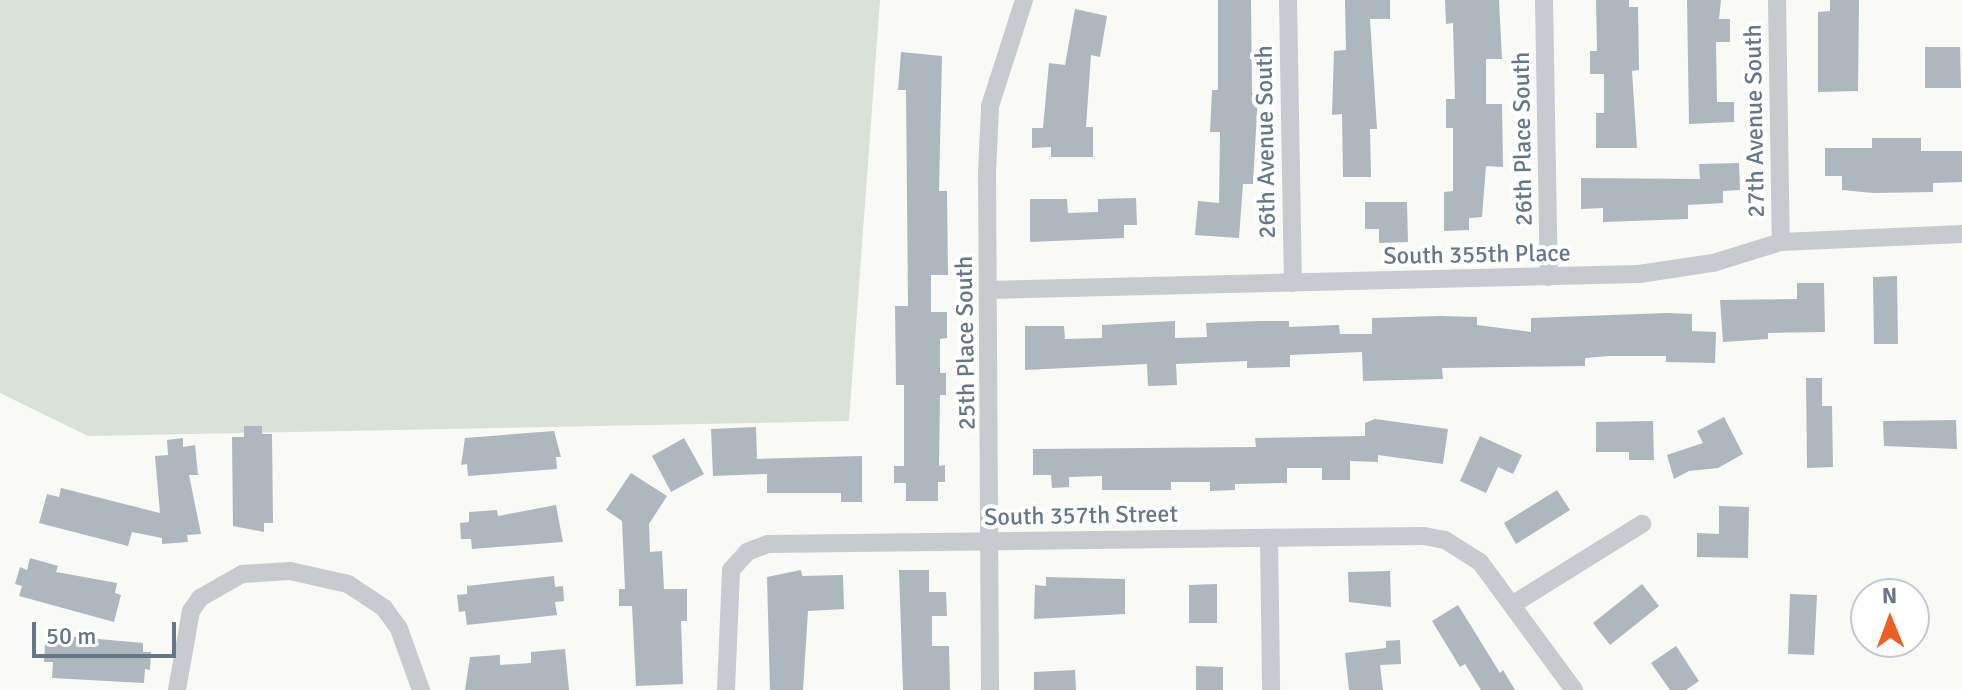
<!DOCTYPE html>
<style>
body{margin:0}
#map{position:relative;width:1962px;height:690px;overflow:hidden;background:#f9f9f6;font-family:Signika,sans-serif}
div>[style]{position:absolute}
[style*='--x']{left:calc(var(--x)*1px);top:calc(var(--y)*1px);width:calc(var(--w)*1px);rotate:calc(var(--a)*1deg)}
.green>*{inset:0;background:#dae1d7}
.building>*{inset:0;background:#afb7be}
.minor>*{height:18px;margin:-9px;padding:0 9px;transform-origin:9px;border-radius:9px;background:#c7cace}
span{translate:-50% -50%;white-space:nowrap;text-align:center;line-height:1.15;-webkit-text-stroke:8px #fff;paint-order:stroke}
.street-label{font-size:24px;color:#667789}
.north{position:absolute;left:1850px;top:578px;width:80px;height:80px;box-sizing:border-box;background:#fff;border:2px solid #c2c9d0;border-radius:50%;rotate:359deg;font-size:22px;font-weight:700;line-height:32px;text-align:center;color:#667789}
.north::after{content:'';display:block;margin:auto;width:28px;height:36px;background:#ed6023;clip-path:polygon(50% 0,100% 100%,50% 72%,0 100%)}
.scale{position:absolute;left:32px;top:622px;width:144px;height:36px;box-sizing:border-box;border:4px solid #667789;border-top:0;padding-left:10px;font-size:24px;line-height:28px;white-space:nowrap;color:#667789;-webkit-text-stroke:6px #fff;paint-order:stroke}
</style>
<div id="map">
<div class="green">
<i style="clip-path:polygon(0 0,880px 0,849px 421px,88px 436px,0 393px)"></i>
</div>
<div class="building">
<i style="clip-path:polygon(1218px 0,1251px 0,1252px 93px,1258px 94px,1253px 184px,1243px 184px,1239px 238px,1195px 235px,1198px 201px,1219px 203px,1220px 132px,1210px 132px,1212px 90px,1218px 90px)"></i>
<i style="clip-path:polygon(1345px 0,1390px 0,1390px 19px,1370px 19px,1377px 129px,1370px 129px,1371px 177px,1343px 177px,1342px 114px,1332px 115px,1334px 51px,1346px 50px)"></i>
<i style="clip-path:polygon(1445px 0,1499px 0,1502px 59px,1486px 59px,1486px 104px,1502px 104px,1503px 167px,1486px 166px,1482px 217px,1469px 218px,1469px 230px,1444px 231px,1444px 192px,1453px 191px,1453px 128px,1446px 128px,1446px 99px,1455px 99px,1453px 23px,1446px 24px)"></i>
<i style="clip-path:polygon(1596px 0,1629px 0,1629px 7px,1638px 7px,1639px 70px,1632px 71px,1637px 148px,1596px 148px,1596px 113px,1604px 113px,1604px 74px,1590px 74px,1590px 51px,1597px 51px)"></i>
<i style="clip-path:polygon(1687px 0,1721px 0,1719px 19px,1730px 19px,1730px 42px,1716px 42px,1717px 102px,1734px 102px,1734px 122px,1689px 124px)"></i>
<i style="clip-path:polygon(1830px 0,1859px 0,1858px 91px,1818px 92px,1818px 12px,1830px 11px)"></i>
<i style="clip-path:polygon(1075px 9px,1107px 16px,1100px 57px,1091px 55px,1086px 127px,1093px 127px,1093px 157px,1051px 157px,1051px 147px,1032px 148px,1032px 128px,1043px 128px,1049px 63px,1065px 65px)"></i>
<i style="clip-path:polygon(1925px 47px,1960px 47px,1961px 88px,1925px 88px)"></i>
<i style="clip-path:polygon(901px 52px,942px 56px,939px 191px,947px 191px,948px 275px,931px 275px,931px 312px,947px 312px,947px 338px,940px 339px,940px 373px,946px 373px,946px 395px,940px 395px,939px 466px,945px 465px,945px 482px,938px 482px,938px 501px,906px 501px,906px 483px,894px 483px,894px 466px,904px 466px,904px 385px,896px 385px,895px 306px,908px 306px,906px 90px,898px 90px)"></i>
<i style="clip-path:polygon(1872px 138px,1921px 138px,1921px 151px,1962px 151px,1962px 182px,1933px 183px,1933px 192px,1873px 193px,1842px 190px,1842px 176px,1825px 176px,1825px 148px,1872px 148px)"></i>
<i style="clip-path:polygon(1739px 163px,1740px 190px,1723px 191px,1723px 203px,1688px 205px,1688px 219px,1603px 222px,1603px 208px,1581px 209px,1581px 178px,1700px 179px,1699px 164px)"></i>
<i style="clip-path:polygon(1136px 198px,1137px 225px,1124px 225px,1124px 238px,1030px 242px,1030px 199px,1067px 199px,1068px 213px,1098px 212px,1098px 199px)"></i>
<i style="clip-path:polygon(1365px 202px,1407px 202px,1408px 242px,1379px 243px,1379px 229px,1365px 229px)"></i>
<i style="clip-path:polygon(1897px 276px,1898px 344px,1874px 344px,1873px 277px)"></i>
<i style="clip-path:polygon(1797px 283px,1824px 283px,1825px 332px,1768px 333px,1768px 339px,1723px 342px,1720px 300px,1797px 299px)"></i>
<i style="clip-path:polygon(1667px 313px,1692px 314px,1692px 331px,1716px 332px,1715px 363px,1666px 362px,1666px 356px,1609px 356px,1585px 358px,1585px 366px,1442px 368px,1443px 379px,1363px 381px,1362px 352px,1290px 355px,1290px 367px,1247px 368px,1247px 361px,1176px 364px,1177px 385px,1148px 386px,1147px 364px,1025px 370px,1025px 326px,1064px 326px,1065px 339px,1102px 338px,1102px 325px,1175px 321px,1175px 338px,1207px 337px,1206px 323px,1260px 321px,1289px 321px,1289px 327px,1339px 325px,1340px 334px,1372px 334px,1372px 318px,1441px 316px,1477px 317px,1477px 325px,1531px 332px,1531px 318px)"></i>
<i style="clip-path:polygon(1806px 378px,1822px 378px,1822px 406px,1832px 406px,1833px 467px,1807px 468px)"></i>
<i style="clip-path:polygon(1724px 417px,1743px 454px,1718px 468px,1689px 471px,1674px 479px,1667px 455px,1703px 443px,1697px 431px)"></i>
<i style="clip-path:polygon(1375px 419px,1448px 429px,1443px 464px,1378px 455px,1378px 462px,1350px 461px,1350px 480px,1322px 480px,1322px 468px,1287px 468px,1287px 483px,1235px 484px,1235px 490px,1210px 491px,1210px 482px,1171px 482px,1171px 490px,1102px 490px,1102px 476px,1069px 477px,1069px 487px,1052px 488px,1051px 475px,1033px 475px,1033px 449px,1256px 447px,1255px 438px,1365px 436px,1365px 423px)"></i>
<i style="clip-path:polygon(1956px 420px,1957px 449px,1884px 446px,1883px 421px)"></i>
<i style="clip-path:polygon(1653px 421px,1654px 460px,1629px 460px,1629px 452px,1596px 452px,1596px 422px)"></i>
<i style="clip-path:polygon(244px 426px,262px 426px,262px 434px,272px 434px,273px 523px,264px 523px,264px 532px,233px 526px,232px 437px,244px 437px)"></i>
<i style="clip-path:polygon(756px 427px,757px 459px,862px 456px,862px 502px,841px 502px,841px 493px,767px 493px,767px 474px,713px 476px,711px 429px)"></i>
<i style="clip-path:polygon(554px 431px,561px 457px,556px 457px,557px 469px,468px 476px,467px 464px,461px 465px,465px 438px)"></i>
<i style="clip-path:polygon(1480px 436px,1522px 455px,1513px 474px,1498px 467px,1486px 493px,1460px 481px)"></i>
<i style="clip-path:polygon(183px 438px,183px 447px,195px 445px,198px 475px,189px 475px,201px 534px,187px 535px,188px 542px,162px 544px,162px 538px,132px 532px,128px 546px,39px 523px,47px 494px,59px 497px,61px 488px,160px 513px,155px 456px,168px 455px,167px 440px)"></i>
<i style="clip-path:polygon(684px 438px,704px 474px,671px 492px,652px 456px)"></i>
<i style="clip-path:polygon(631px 473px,667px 496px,649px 524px,650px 552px,662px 551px,664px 589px,687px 589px,687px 621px,681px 621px,683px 684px,636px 686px,632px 606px,619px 606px,619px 589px,625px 589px,622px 521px,606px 510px)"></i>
<i style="clip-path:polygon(1557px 490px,1570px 510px,1516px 544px,1504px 523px)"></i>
<i style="clip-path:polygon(556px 505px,563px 542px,472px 549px,471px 539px,461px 539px,460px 523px,469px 522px,469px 512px,497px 510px,498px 516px)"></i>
<i style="clip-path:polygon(1719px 506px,1749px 507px,1748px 558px,1697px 557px,1697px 533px,1719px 534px)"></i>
<i style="clip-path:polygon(30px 558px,58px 566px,56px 572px,117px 583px,115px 593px,121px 595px,114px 622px,19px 596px,22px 586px,15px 584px,20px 567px,27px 570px)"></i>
<i style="clip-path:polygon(801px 570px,802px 576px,843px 575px,844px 609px,808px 611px,803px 690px,770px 690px,767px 577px)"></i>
<i style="clip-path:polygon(899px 570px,929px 570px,929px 592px,946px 592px,947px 616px,932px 616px,932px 646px,949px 646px,950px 690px,903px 690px)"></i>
<i style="clip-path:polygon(1390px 571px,1391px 607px,1349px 602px,1348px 572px)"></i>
<i style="clip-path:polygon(554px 576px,555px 587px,563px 586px,564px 601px,555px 602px,557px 615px,467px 625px,465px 611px,459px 612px,457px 595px,467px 594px,467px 586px)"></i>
<i style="clip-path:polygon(1046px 577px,1125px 579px,1125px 614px,1034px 619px,1035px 585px,1046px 586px)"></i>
<i style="clip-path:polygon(1217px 584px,1217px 623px,1189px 623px,1189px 585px)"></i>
<i style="clip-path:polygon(1642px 584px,1659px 606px,1610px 645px,1593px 623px)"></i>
<i style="clip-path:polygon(1790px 594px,1817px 595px,1814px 655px,1788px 654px)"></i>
<i style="clip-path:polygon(1458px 605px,1500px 673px,1503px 670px,1515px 690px,1481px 690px,1465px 664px,1460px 667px,1432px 621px)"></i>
<i style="clip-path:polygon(54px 635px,143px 643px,143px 652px,151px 652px,150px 670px,145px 669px,144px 683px,52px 678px,53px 662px,44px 662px,45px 644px,53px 645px)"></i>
<i style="clip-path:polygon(1400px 640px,1401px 664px,1380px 665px,1383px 690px,1349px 690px,1345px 653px,1386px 648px,1386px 641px)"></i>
<i style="clip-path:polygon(1676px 646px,1699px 681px,1686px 690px,1670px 690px,1651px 663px)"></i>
<i style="clip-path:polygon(565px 649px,569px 690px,465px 690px,470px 657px,500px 655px,500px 665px,531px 663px,531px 652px)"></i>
<i style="clip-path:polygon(1196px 666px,1223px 667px,1223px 690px,1196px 690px)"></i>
<i style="clip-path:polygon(1075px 670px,1076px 690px,1034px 690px,1034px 672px)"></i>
</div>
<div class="minor">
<i style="--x:1288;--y:0;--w:283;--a:89"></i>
<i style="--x:1544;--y:0;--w:277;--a:89"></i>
<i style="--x:1777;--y:0;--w:242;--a:89.1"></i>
<i style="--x:989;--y:290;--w:650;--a:-1.41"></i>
<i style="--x:1639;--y:274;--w:75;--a:-8.5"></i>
<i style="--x:1713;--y:263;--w:71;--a:-17.2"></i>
<i style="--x:1781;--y:242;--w:181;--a:-2.5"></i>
<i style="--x:1269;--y:538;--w:152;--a:89.2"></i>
<i style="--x:1515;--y:603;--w:150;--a:-31.9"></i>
<i style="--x:177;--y:690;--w:80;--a:-80"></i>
<i style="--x:191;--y:611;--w:16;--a:-55"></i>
<i style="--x:200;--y:598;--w:48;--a:-29.7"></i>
<i style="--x:242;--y:574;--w:48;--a:-3.6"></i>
<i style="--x:290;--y:571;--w:59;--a:12.6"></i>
<i style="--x:348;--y:584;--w:43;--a:33.7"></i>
<i style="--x:384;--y:608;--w:26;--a:54"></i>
<i style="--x:399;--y:629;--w:65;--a:70.2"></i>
<i style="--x:726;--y:690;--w:120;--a:-87.6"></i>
<i style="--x:731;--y:570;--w:24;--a:-48"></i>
<i style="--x:747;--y:552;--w:22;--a:-21"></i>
<i style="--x:768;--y:544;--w:656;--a:-0.7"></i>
<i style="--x:1424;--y:536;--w:21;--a:11"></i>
<i style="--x:1445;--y:540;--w:41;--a:32.2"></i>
<i style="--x:1480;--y:562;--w:159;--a:53.7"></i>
<i style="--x:990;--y:690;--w:517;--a:-90.33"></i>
<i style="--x:987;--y:173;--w:67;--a:-87.4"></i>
<i style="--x:990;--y:106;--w:111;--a:-72.2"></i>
</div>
<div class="street-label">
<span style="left:1755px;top:121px;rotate:-91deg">27th Avenue South</span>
<span style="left:1523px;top:139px;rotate:-91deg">26th Place South</span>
<span style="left:1266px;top:142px;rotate:-91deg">26th Avenue South</span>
<span style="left:1477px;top:255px;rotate:-1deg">South 355th Place</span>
<span style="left:966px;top:343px;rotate:-91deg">25th Place South</span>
<span style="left:1081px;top:516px;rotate:-1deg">South 357th Street</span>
</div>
<div class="north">N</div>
<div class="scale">50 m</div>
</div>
